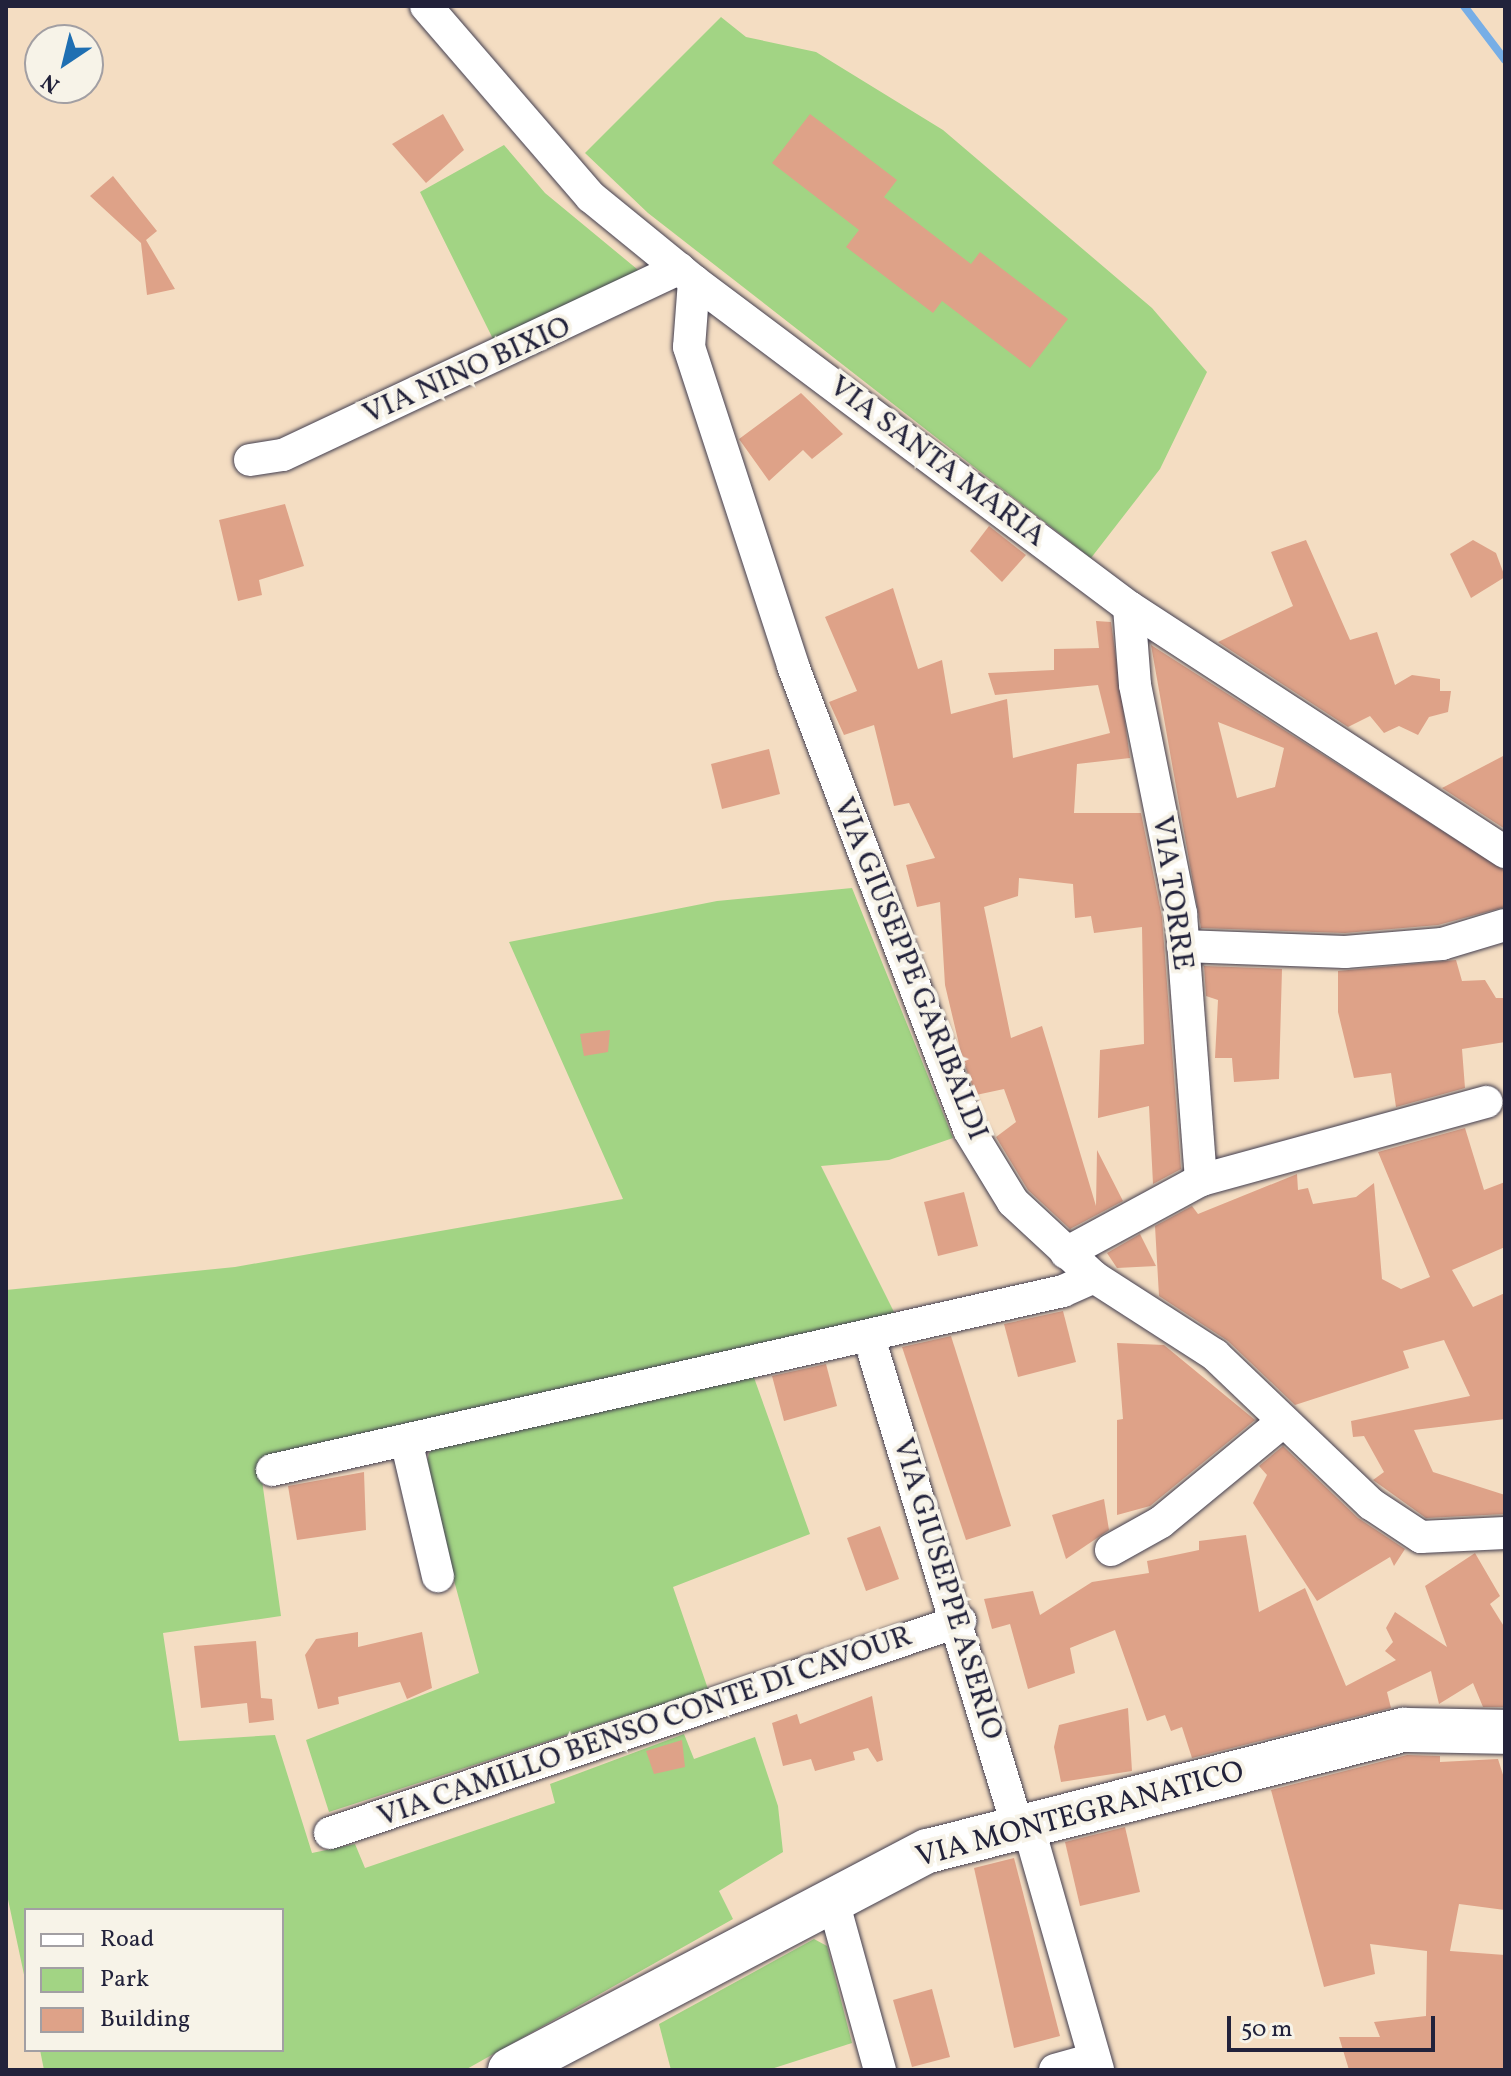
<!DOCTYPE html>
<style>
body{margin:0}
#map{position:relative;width:1511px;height:2076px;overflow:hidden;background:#f4ddc2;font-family:Vollkorn,serif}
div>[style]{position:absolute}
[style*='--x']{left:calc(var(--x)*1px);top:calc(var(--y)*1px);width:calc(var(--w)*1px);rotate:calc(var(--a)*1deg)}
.green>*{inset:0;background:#a2d484}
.stream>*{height:8px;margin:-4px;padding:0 4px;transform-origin:4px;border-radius:4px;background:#77aee6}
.building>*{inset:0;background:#dea288}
.roads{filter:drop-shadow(0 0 2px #423e4f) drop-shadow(0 0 2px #423e4f)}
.street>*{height:32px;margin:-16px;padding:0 16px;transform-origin:16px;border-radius:16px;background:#fff}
.secondary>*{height:44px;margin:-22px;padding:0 22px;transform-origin:22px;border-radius:22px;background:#fff}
span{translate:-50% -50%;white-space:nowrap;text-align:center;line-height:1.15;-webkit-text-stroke:8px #f7f3e8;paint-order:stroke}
.street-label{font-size:30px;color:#22223b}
.frame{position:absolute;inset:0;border:8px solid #22223b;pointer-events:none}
.legend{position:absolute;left:24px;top:1908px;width:260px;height:144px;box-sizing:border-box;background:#f7f3e8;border:2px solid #a29fa3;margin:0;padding:10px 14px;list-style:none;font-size:24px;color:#22223b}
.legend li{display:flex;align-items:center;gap:16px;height:40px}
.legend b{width:40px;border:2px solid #a29fa3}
.north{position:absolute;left:24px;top:24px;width:80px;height:80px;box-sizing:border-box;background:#f7f3e8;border:2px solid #a29fa3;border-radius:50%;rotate:215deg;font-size:22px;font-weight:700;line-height:32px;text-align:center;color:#22223b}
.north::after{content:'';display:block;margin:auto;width:28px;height:36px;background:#1f6fb2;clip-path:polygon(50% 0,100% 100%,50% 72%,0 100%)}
.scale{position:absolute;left:1227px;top:2016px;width:208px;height:36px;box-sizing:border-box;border:4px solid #22223b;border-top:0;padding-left:10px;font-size:24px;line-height:28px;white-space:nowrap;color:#22223b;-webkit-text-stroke:6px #f7f3e8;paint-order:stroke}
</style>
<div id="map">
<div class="green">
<i style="clip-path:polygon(721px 17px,746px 37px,816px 52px,943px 130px,1152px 308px,1207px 372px,1160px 469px,1091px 558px,648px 213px,585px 153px)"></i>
<i style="clip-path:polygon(504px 145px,545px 193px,643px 274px,495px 343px,420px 192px)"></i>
<i style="clip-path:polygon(852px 888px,953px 1138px,889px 1160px,821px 1166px,896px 1316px,259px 1459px,281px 1616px,163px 1633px,179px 1741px,275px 1735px,312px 1853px,355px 1844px,365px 1868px,555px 1803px,550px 1784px,684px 1734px,694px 1759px,755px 1737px,778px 1806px,783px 1852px,719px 1891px,733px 1919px,465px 2070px,44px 2070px,40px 2050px,282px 2050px,282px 1910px,26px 1910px,26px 1984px,6px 1890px,6px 1290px,235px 1267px,623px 1199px,509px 942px,717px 901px)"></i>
<i style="clip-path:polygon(752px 1372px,810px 1534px,673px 1587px,708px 1689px,329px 1812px,306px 1740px,479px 1673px,425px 1473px,429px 1453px,444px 1439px)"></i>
<i style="clip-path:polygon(814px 1939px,827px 1946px,852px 2043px,768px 2070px,671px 2070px,659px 2024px)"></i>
</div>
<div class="stream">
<i style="--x:1464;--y:6;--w:68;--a:52.8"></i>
</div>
<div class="building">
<i style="clip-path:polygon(443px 114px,464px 150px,426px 183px,392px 144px)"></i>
<i style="clip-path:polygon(810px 114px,897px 180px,884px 197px,971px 264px,980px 252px,1068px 319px,1030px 368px,942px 301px,933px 313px,846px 247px,859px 230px,772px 163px)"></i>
<i style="clip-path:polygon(113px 176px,157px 231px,146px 240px,175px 289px,147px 295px,141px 243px,90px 196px)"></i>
<i style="clip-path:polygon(801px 393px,843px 434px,812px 459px,803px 450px,769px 481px,739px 439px)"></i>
<i style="clip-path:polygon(285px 504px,304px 566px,259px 580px,262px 595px,238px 601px,219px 520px)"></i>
<i style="clip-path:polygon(989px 526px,1026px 555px,1002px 582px,970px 551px)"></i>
<i style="clip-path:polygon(1306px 540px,1350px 640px,1377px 632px,1395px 685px,1412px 675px,1440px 679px,1440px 691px,1451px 691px,1448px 712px,1429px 717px,1418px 735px,1399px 726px,1384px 733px,1370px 716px,1348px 727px,1218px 642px,1293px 606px,1271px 552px)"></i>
<i style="clip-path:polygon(1473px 540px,1496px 553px,1505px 577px,1471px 598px,1450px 554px)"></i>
<i style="clip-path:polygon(893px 588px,918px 669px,942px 660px,951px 714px,1007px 699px,1013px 758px,1110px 733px,1098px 685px,995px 695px,988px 673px,1054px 670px,1054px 649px,1099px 648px,1096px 621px,1111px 622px,1130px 758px,1077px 764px,1074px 813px,1141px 813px,1162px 917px,1181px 1169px,1153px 1184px,1149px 1106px,1098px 1118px,1100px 1050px,1144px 1044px,1142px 927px,1094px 933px,1091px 916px,1075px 918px,1073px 884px,1019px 878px,1018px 896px,984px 907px,1011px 1038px,1042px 1026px,1096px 1206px,1097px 1150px,1123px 1201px,1070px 1229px,1028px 1190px,996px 1137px,1016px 1122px,1004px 1089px,976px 1095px,963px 1061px,945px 985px,940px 902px,917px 907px,906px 865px,935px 858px,909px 803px,894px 806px,874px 725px,844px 735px,829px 702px,857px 691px,825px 617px)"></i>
<i style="clip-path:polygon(evenodd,1151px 645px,1505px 871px,1505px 907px,1438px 925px,1345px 933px,1201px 928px,1151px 645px,1218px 722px,1284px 748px,1275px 787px,1237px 798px,1218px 722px)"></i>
<i style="clip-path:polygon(769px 749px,780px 794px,722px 809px,711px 764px)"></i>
<i style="clip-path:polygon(1505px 755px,1505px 829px,1442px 788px)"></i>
<i style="clip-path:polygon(1456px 960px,1462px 981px,1485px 980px,1496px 998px,1505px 998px,1505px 1042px,1462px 1049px,1465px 1088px,1396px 1107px,1391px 1073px,1354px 1078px,1338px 1012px,1338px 971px)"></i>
<i style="clip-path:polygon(1204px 966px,1282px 969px,1279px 1079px,1234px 1082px,1232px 1058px,1215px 1058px,1218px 1000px,1206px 996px)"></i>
<i style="clip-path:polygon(610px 1030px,608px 1052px,584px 1056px,580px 1034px)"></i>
<i style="clip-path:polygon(1465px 1128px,1484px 1190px,1505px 1182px,1505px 1247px,1452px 1270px,1473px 1307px,1505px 1293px,1505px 1419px,1414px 1430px,1433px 1472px,1505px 1495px,1505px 1514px,1426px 1518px,1373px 1480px,1384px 1472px,1364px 1436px,1353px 1437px,1351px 1421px,1470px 1396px,1444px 1340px,1403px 1351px,1409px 1368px,1295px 1405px,1228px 1341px,1159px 1296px,1155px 1226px,1192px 1206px,1198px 1214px,1297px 1174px,1298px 1190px,1308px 1188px,1313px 1204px,1356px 1197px,1374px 1183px,1382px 1279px,1401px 1289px,1430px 1277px,1378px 1152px)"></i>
<i style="clip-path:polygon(964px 1192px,978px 1246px,938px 1256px,924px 1202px)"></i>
<i style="clip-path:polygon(1140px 1234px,1156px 1266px,1117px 1268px,1107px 1253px)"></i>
<i style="clip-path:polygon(1063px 1311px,1076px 1362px,1018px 1377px,1004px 1324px)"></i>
<i style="clip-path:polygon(951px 1336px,1011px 1526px,966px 1540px,902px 1347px)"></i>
<i style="clip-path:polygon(1117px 1343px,1164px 1345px,1255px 1420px,1150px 1506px,1117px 1515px,1117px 1420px,1123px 1419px)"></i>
<i style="clip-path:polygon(826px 1364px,837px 1406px,784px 1421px,772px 1376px)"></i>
<i style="clip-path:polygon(1283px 1446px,1358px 1518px,1405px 1549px,1394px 1566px,1390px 1557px,1317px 1601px,1253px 1503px,1267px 1475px,1259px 1466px)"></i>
<i style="clip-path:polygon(364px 1472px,366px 1530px,297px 1540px,288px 1486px)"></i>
<i style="clip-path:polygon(1104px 1499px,1109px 1530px,1066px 1559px,1052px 1515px)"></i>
<i style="clip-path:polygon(880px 1526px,899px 1579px,866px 1591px,847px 1538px)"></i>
<i style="clip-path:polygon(1246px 1535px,1259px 1612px,1305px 1588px,1346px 1686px,1396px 1660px,1385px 1651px,1393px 1642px,1386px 1628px,1395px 1612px,1447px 1647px,1425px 1586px,1475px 1553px,1500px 1596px,1490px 1604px,1505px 1628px,1505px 1707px,1483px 1707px,1473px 1683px,1439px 1704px,1431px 1671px,1387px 1692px,1391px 1708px,1192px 1758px,1182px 1727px,1171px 1731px,1165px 1715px,1147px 1721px,1115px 1630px,1070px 1648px,1075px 1673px,1028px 1689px,1010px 1624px,992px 1629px,984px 1599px,1033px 1591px,1040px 1615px,1092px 1582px,1149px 1573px,1147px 1561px,1199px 1550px,1199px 1541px)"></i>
<i style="clip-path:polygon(358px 1632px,358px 1647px,422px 1632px,432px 1688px,407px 1699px,400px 1682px,338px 1697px,339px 1704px,318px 1709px,305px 1655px,316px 1639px)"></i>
<i style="clip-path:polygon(256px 1641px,261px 1698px,272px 1699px,274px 1720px,249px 1723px,247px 1703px,201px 1708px,194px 1646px)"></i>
<i style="clip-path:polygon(872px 1696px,883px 1760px,877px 1762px,868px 1748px,853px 1752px,855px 1760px,815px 1771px,811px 1759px,783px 1766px,772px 1723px,797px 1714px,800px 1724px)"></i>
<i style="clip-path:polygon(1128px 1708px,1132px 1771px,1061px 1782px,1054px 1747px,1059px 1725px)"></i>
<i style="clip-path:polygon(682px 1740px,685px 1767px,654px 1774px,646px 1751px)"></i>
<i style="clip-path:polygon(1407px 1755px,1440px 1756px,1440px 1762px,1498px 1759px,1505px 1781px,1505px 1910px,1459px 1904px,1450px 1951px,1505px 1955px,1505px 2070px,1349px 2070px,1339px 2037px,1380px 2037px,1374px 2022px,1426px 2016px,1427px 1951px,1370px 1944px,1375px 1974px,1324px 1987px,1271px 1790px)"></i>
<i style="clip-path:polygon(1125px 1827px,1140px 1892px,1080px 1906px,1065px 1842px)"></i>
<i style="clip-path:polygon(1014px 1858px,1060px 2036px,1014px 2048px,974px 1868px)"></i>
<i style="clip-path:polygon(932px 1989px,950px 2057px,912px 2067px,893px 2000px)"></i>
</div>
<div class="roads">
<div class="street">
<i style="--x:426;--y:6;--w:252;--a:49.2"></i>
<i style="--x:591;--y:197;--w:133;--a:39.2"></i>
<i style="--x:694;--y:281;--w:544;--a:36.85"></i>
<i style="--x:1129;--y:607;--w:449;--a:33.1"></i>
<i style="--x:694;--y:281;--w:66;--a:94.3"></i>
<i style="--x:689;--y:347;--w:336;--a:71.9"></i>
<i style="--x:793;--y:666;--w:496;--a:69.2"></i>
<i style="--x:969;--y:1130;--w:84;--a:58.6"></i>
<i style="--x:1013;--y:1202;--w:110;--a:42.8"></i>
<i style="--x:1094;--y:1277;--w:144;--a:32.8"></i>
<i style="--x:1215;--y:1355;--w:216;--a:43.7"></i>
<i style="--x:1371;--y:1504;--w:60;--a:33.4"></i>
<i style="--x:1421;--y:1537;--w:84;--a:-2.7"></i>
<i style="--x:250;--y:460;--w:33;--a:-9"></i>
<i style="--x:283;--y:455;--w:438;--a:-25.2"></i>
<i style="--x:1129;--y:607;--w:78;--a:85.6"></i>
<i style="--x:1135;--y:685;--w:234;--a:78.6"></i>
<i style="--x:1181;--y:914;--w:267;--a:85.7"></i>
<i style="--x:1183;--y:946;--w:162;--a:2.1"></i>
<i style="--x:1345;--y:952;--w:97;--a:-4.7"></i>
<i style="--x:1442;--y:944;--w:66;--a:-16.8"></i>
<i style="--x:1066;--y:1253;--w:153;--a:-28.4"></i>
<i style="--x:1201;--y:1180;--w:296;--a:-15.3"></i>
<i style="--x:874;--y:1354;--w:492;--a:73.1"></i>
<i style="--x:406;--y:1440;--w:140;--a:76.8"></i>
<i style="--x:272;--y:1470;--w:811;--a:-12.75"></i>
<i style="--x:1063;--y:1291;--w:34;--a:-24"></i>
<i style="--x:1111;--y:1550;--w:57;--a:-29.2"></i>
<i style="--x:1161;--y:1522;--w:154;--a:-39.5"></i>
<i style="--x:1027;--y:1822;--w:258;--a:74"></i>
<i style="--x:330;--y:1833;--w:665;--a:-18.6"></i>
<i style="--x:832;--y:1897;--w:180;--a:74.5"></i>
<i style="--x:1055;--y:2070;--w:41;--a:-15.8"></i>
</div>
<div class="secondary">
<i style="--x:510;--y:2070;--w:472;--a:-27.7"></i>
<i style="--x:928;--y:1851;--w:491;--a:-14.3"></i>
<i style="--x:1404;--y:1730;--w:101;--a:1.1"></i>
</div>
</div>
<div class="street-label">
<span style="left:467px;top:371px;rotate:-24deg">VIA NINO BIXIO</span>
<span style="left:937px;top:462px;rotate:37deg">VIA SANTA MARIA</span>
<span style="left:1172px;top:893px;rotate:82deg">VIA TORRE</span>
<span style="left:910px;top:969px;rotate:68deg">VIA GIUSEPPE GARIBALDI</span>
<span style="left:947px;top:1589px;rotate:73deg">VIA GIUSEPPE ASERIO</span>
<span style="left:645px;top:1727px;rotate:-19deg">VIA CAMILLO BENSO CONTE DI CAVOUR</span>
<span style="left:1080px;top:1815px;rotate:-15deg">VIA MONTEGRANATICO</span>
</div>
<div class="frame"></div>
<ul class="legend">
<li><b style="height:10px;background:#fff"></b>Road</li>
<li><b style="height:22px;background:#a2d484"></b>Park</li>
<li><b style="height:22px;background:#dea288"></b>Building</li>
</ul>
<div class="north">N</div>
<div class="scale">50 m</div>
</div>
